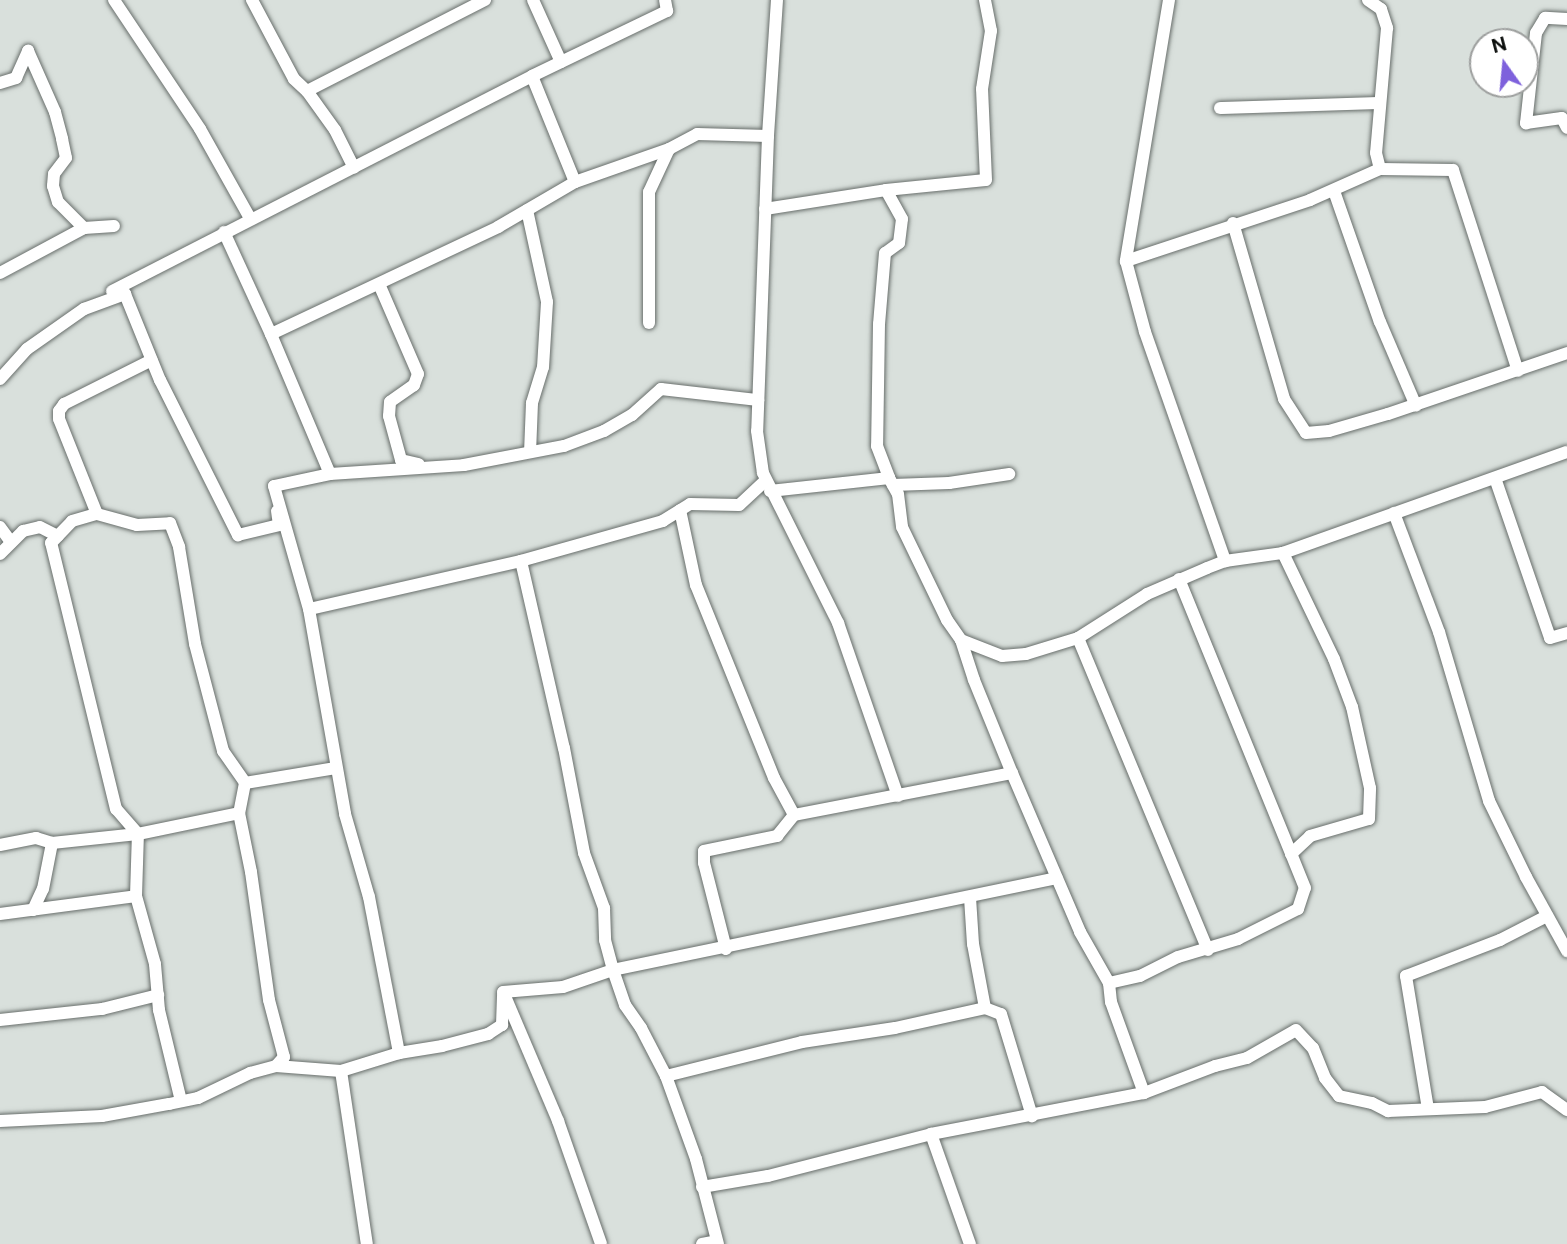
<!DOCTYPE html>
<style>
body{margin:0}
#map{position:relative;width:1567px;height:1244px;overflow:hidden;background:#d9e0dc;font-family:"Public Sans",sans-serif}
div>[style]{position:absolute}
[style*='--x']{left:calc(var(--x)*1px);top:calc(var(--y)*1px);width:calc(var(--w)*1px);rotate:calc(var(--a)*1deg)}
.roads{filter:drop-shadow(0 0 2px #686e6b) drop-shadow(0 0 2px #686e6b)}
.minor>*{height:12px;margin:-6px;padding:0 6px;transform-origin:6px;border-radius:6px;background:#fff}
span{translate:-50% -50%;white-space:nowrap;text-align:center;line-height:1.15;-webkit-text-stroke:7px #fff;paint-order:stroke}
.north{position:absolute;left:1469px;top:28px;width:70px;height:70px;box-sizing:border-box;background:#fff;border:2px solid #9d9f9e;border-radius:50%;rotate:345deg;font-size:19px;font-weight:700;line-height:28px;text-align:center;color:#0b0e0c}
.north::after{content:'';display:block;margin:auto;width:24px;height:32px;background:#7e61dc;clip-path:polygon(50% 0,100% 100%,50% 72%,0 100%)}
</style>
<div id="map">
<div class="roads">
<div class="minor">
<i style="--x:114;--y:0;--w:155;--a:56.3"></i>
<i style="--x:200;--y:129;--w:102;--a:60.7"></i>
<i style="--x:252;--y:0;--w:89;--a:62"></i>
<i style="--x:294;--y:79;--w:18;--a:43"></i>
<i style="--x:307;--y:91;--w:48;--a:54.3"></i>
<i style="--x:335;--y:130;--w:42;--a:63.4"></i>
<i style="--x:533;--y:0;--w:68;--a:65.7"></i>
<i style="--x:777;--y:0;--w:136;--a:93.8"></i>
<i style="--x:768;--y:136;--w:295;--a:92.1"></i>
<i style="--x:757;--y:431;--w:42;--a:81.9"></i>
<i style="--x:763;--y:473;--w:168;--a:63.4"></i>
<i style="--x:838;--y:623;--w:183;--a:70.9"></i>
<i style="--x:1169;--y:0;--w:265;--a:99.4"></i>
<i style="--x:1126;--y:261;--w:73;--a:75"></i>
<i style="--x:1145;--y:332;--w:243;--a:70.7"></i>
<i style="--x:1368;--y:0;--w:16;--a:35"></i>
<i style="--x:1381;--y:9;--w:20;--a:72"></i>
<i style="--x:1387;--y:28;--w:125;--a:95"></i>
<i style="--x:1376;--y:153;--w:16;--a:76"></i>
<i style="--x:1567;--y:19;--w:22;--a:-177"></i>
<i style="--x:1545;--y:18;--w:17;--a:121"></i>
<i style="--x:1536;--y:33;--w:91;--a:96.3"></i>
<i style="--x:1526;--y:123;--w:36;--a:-8"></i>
<i style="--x:1562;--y:118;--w:11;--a:63"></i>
<i style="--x:28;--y:51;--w:67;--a:66.1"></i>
<i style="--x:55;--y:112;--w:28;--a:75"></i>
<i style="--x:62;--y:139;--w:19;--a:78"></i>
<i style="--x:66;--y:158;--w:20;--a:127"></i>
<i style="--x:54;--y:174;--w:12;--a:95"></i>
<i style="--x:53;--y:186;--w:17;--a:73"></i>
<i style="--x:58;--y:202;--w:37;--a:45"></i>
<i style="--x:0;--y:83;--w:17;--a:-17"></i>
<i style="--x:16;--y:78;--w:30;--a:-66"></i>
<i style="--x:307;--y:91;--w:200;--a:-27.1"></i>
<i style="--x:1220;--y:108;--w:160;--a:-1.8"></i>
<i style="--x:575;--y:182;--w:114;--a:-112.1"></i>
<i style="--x:532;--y:76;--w:150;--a:-25.7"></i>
<i style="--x:667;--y:11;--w:11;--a:-100"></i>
<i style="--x:886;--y:190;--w:33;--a:61"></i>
<i style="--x:902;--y:219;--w:24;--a:97"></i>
<i style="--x:899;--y:243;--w:17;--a:144"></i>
<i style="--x:885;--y:253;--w:71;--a:94.8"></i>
<i style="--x:879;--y:324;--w:122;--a:90.9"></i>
<i style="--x:877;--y:446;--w:34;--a:69"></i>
<i style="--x:1334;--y:191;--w:139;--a:70.7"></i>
<i style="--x:1380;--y:322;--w:91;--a:66.8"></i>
<i style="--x:765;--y:209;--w:122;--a:-8.9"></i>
<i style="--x:886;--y:190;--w:100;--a:-5.7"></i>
<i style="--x:986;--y:180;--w:91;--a:-92.5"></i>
<i style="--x:982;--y:89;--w:59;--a:-81.2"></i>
<i style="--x:991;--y:31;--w:32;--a:-101"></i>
<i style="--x:527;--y:210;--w:94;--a:77.7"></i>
<i style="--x:547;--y:302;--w:65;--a:93.5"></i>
<i style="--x:543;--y:367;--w:38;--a:107"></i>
<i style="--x:532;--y:403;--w:49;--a:92.3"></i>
<i style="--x:1233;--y:223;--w:183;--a:73.8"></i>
<i style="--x:1284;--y:399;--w:40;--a:57.1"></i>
<i style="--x:1306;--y:433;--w:23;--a:-5"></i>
<i style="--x:1329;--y:431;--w:61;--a:-16.1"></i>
<i style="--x:1388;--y:414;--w:189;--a:-18.8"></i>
<i style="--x:224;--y:232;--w:112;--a:65.3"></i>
<i style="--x:1126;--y:261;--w:194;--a:-18.3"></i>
<i style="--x:1310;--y:200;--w:77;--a:-23.9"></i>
<i style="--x:1380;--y:169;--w:73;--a:0.8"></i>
<i style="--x:1453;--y:170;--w:211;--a:72.1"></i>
<i style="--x:0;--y:273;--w:95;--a:-28.2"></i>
<i style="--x:84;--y:228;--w:30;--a:-4"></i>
<i style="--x:379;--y:284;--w:98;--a:66.6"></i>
<i style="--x:418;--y:374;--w:12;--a:110"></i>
<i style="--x:414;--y:385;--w:29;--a:145"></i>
<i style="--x:390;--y:402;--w:14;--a:94"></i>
<i style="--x:389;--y:416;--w:46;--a:74.7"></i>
<i style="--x:401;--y:460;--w:18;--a:13"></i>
<i style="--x:112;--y:291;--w:472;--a:-27.1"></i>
<i style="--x:649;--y:323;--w:131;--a:-90"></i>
<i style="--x:649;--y:192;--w:47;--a:-65.1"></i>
<i style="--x:0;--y:379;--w:40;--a:-48"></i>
<i style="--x:27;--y:349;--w:70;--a:-35.1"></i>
<i style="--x:84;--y:309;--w:44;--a:-20.1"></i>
<i style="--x:125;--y:294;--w:93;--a:67.9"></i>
<i style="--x:160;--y:380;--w:174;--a:63.3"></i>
<i style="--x:238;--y:535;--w:42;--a:-13.7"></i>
<i style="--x:279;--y:525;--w:14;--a:-98"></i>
<i style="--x:330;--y:474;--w:134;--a:-3.8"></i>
<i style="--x:464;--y:465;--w:102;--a:-10.8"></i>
<i style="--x:564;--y:446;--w:43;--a:-20.6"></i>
<i style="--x:604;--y:431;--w:32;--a:-30"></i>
<i style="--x:632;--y:415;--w:39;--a:-42"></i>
<i style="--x:661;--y:389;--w:98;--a:6.5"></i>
<i style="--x:1495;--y:478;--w:169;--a:71"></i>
<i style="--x:1550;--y:638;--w:18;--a:-16"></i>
<i style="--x:765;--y:481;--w:35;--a:137"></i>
<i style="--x:739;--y:505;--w:49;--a:-178.8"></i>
<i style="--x:690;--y:504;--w:32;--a:148"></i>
<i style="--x:663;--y:521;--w:148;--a:164.3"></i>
<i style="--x:521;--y:561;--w:217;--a:167.2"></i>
<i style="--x:309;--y:609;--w:128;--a:-105.9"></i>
<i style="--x:274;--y:486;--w:57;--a:-12.1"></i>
<i style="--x:330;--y:474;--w:152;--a:-112.9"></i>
<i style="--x:271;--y:334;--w:251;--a:-25.2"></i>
<i style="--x:498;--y:227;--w:89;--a:-30.3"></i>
<i style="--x:575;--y:182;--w:100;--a:-19.3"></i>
<i style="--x:669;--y:149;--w:32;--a:-28"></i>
<i style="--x:697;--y:134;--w:71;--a:1.6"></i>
<i style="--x:893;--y:485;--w:56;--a:-2"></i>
<i style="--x:949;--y:483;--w:61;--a:-8.5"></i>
<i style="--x:770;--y:491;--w:120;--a:-6.2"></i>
<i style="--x:889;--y:478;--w:18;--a:61"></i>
<i style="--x:898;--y:494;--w:33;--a:83"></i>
<i style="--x:902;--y:527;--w:103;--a:64.2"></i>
<i style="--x:947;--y:620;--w:24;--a:55"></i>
<i style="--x:961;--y:640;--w:44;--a:21.3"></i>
<i style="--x:1002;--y:656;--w:24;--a:-5"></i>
<i style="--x:1026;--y:654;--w:54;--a:-17.1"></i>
<i style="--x:1078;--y:638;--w:82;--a:-32.5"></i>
<i style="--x:1147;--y:594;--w:65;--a:-23.4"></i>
<i style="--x:1207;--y:568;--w:19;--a:-21"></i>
<i style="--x:1225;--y:561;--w:59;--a:-7.9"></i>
<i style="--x:1283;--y:553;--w:301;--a:-19.6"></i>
<i style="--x:680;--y:510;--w:77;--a:78"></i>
<i style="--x:696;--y:585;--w:208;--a:68"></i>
<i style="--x:774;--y:778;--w:42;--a:61.6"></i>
<i style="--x:1394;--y:513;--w:127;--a:69.3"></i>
<i style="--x:1439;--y:632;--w:176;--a:73.5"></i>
<i style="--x:1489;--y:801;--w:85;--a:64"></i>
<i style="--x:1526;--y:877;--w:85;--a:61"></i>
<i style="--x:97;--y:514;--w:102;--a:-111.8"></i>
<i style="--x:59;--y:419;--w:8;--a:-90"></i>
<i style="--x:59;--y:411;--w:9;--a:-54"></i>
<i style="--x:64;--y:404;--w:98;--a:-26.6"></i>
<i style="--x:0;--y:527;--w:19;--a:54"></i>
<i style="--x:0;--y:554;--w:33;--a:-45"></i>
<i style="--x:23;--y:531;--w:17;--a:-13"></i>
<i style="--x:40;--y:527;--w:20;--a:27"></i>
<i style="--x:521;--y:561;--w:192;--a:77.1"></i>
<i style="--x:564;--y:748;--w:107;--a:79.2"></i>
<i style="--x:584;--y:853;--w:59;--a:70"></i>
<i style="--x:604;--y:908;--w:32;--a:88"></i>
<i style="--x:605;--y:940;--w:31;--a:75"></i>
<i style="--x:613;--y:970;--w:37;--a:71"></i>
<i style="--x:625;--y:1005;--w:28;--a:55"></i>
<i style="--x:641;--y:1028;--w:54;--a:62.5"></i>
<i style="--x:666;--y:1076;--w:88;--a:70.1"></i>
<i style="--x:696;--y:1159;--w:88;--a:75.5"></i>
<i style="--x:1179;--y:579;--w:297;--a:67.8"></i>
<i style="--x:309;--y:609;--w:208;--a:80"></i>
<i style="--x:345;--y:814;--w:86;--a:73.9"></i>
<i style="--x:369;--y:897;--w:159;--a:79.1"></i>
<i style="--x:1078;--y:638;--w:338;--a:67.4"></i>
<i style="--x:961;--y:640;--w:42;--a:72"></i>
<i style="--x:974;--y:680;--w:100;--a:67.8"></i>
<i style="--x:245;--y:783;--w:31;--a:101"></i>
<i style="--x:239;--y:813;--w:60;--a:78.5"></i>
<i style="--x:251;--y:872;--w:129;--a:82"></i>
<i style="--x:269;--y:1000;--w:59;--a:75.3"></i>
<i style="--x:284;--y:1057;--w:12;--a:132"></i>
<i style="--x:0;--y:845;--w:37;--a:-11"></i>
<i style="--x:36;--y:838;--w:17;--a:17"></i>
<i style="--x:52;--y:843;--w:86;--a:-6"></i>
<i style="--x:138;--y:834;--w:103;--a:-11.7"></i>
<i style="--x:33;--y:910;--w:23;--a:-65"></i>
<i style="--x:43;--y:889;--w:47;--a:-78.9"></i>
<i style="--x:0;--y:914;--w:137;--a:-7.5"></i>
<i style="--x:726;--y:949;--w:89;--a:-104.3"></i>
<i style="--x:704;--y:863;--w:12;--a:-90"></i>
<i style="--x:704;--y:851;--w:75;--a:-11.6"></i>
<i style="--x:777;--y:836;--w:27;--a:-51"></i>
<i style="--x:794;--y:815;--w:222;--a:-10.9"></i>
<i style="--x:1012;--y:773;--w:173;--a:66.8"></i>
<i style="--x:1080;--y:932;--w:59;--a:60.4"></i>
<i style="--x:1109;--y:983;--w:19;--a:84"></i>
<i style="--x:1111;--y:1002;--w:97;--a:70.1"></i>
<i style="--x:1109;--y:983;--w:32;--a:-13"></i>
<i style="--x:1140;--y:976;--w:42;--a:-26.6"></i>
<i style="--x:1178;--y:957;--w:63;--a:-16.7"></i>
<i style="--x:1238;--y:939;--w:67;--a:-26.6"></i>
<i style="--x:1298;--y:909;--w:22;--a:-72"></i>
<i style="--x:1305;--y:888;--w:37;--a:-112"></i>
<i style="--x:1291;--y:854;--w:26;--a:-43"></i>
<i style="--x:1310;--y:836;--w:61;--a:-16.1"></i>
<i style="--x:1369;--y:819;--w:31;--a:-88"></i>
<i style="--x:1370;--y:788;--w:83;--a:-102.5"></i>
<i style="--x:1352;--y:707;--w:51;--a:-110.6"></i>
<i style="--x:1334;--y:659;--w:118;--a:-115.7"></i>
<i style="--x:505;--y:996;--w:136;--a:67"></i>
<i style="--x:558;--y:1121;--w:130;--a:70.7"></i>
<i style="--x:985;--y:1008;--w:17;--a:21"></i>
<i style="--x:1001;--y:1014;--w:107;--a:73.1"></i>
<i style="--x:0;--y:1020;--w:103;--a:-6.2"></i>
<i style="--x:102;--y:1009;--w:58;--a:-14"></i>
<i style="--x:341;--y:1071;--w:175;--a:81.5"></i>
<i style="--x:666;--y:1076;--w:140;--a:-14"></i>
<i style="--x:802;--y:1042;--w:94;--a:-8.6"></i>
<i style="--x:895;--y:1028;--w:92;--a:-12.5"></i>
<i style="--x:985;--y:1008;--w:65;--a:-100.6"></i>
<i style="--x:973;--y:944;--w:47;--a:-93.7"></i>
<i style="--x:181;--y:1101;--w:94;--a:-103.6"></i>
<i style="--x:159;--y:1010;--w:46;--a:-95"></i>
<i style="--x:155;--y:964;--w:71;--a:-105.6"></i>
<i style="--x:136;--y:896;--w:62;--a:-88.2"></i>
<i style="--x:138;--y:834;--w:33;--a:-131"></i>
<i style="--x:116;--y:809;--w:274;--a:-103.7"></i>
<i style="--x:51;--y:543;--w:30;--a:-46"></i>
<i style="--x:72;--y:521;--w:26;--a:-16"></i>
<i style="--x:97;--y:514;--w:41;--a:15.4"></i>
<i style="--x:137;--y:525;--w:33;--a:-3"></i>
<i style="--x:170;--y:523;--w:26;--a:69"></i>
<i style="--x:179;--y:547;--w:98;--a:80.6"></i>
<i style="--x:195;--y:644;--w:111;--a:75.3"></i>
<i style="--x:223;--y:751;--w:39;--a:55"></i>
<i style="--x:245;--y:783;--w:92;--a:-9.4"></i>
<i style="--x:1428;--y:1109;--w:135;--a:-99.4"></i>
<i style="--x:1406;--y:976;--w:101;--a:-21"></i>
<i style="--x:1500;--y:940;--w:53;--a:-27.1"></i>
<i style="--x:0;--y:1121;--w:102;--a:-2.8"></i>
<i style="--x:102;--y:1116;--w:68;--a:-10.2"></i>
<i style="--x:169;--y:1104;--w:30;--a:-12"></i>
<i style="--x:198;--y:1098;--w:58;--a:-25.7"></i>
<i style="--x:250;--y:1073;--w:27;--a:-15"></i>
<i style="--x:276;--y:1066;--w:65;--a:4.4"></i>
<i style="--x:341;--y:1071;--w:61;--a:-17.2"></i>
<i style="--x:399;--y:1053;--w:44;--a:-9.2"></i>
<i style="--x:442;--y:1046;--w:48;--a:-14.6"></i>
<i style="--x:488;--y:1034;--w:17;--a:-33"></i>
<i style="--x:502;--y:1025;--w:33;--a:-88"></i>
<i style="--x:503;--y:992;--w:60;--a:-4.8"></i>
<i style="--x:563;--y:987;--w:53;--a:-18.8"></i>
<i style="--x:613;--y:970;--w:453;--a:-11.7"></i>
<i style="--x:931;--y:1134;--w:117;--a:70.5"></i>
<i style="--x:702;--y:1187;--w:67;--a:-9.5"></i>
<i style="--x:768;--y:1176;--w:168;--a:-14.4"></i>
<i style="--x:931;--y:1134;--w:217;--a:-10.9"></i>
<i style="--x:1144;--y:1093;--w:76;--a:-20.8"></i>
<i style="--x:1215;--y:1066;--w:33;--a:-14"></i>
<i style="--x:1247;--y:1058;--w:56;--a:-29.7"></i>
<i style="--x:1296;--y:1030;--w:25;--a:47"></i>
<i style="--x:1313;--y:1048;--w:32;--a:68"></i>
<i style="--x:1325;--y:1078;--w:23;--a:52"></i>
<i style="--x:1339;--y:1096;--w:34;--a:12"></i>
<i style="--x:1372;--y:1103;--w:18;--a:27"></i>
<i style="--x:1388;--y:1111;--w:97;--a:-2.4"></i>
<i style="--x:1485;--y:1107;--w:59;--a:-14.7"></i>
<i style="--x:1542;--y:1092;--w:31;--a:36"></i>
<i style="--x:702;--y:1244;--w:15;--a:-11"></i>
</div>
</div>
<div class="north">N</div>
</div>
